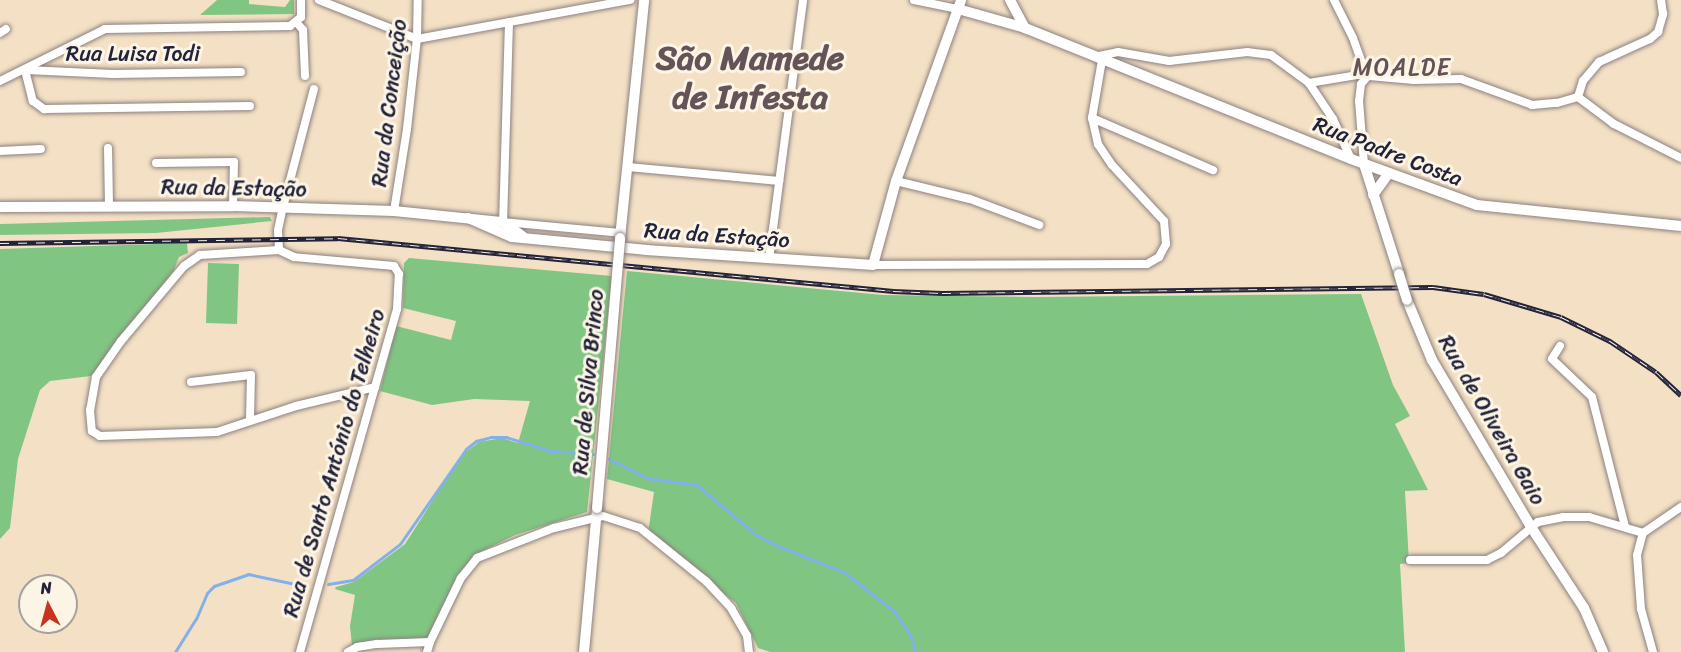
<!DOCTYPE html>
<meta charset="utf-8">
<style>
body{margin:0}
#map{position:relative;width:1681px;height:652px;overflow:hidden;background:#f4e0c4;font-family:Sriracha,sans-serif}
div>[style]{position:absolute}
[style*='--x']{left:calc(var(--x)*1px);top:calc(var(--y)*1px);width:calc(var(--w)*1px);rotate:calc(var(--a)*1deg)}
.green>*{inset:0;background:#80c682}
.stream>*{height:3px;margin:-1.5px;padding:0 1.5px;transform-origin:1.5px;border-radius:1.5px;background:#81b0eb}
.roads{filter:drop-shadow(0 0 2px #8b8180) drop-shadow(0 0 2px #8b8180)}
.minor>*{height:8px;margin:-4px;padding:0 4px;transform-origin:4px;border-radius:4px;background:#fff}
.tertiary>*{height:10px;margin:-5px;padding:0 5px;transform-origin:5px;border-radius:5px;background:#fff}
.secondary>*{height:10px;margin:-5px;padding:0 5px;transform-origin:5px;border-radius:5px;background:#fff}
.rail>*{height:5px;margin-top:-2.5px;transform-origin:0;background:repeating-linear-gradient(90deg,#fcf5e5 0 9px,#22223b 0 18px);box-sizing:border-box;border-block:2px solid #22223b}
.bridges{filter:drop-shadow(0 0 2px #8b8180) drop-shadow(0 0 2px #8b8180)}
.tertiary-bridge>*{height:10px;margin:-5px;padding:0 5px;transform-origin:5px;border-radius:5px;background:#fff}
.secondary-bridge>*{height:10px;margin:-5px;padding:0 5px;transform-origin:5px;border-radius:5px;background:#fff}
span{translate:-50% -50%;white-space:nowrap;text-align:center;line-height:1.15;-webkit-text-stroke:6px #fcf5e5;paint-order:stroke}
.street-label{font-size:22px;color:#22223b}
.neighbourhood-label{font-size:24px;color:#645458;letter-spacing:1.5px}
.town-label{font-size:34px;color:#645458;font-weight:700}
.north{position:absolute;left:18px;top:574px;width:60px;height:60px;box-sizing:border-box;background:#fcf5e5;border:2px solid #a5a1a1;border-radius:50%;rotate:354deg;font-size:16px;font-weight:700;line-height:24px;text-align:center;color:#22223b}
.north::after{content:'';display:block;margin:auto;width:21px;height:27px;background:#c8321e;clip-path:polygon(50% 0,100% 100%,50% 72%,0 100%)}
</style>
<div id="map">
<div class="green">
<i style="clip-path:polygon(217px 0,249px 0,249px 4px,285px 7px,290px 0,294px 0,294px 14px,200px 15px)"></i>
<i style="clip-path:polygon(270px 217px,272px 221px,156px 233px,0 235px,0 224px)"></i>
<i style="clip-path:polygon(187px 243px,188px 253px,179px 257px,173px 272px,91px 376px,50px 381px,40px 390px,18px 459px,10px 528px,0 539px,0 249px)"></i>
<i style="clip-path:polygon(409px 258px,612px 276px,587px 512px,515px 535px,474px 555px,458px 576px,428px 638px,365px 643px,352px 646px,350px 626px,355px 595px,335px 589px,336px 587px,354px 582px,405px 544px,462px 455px,479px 442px,502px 438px,518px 443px,530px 401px,474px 399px,432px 405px,380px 391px,396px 326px,451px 340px,456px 321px,403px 308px,404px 263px)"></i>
<i style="clip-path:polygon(208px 263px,239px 264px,237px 324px,206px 323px)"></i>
<i style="clip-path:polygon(627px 271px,883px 295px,1035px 297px,1361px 294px,1393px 385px,1410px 416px,1395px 424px,1428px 490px,1405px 491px,1409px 563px,1400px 564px,1405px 652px,770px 652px,758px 648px,736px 603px,648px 533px,654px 492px,607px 479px)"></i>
</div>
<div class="stream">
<i style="--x:609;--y:459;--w:42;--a:26.6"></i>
<i style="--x:647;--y:478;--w:50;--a:8"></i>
<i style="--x:697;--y:485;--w:76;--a:40.2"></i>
<i style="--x:755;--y:534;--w:26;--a:28"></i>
<i style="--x:778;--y:546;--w:71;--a:21.5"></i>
<i style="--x:844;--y:572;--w:63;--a:38"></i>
<i style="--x:894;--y:611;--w:29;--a:56"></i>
<i style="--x:910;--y:635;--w:18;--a:71"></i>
<i style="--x:328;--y:584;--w:25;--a:-9"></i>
<i style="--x:353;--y:580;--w:59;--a:-37.5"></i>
<i style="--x:400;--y:544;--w:116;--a:-55.2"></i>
<i style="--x:466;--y:449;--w:13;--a:-39"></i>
<i style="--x:476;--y:441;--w:16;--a:-15"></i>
<i style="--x:491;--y:437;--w:15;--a:0"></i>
<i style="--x:506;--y:437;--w:47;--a:17.3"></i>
<i style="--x:551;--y:451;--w:42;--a:4.1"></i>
<i style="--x:175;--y:652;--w:39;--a:-58"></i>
<i style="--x:196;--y:619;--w:28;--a:-67"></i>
<i style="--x:207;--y:593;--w:10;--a:-45"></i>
<i style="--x:214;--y:586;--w:36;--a:-19"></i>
<i style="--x:248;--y:574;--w:53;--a:11.9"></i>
</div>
<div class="roads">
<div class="minor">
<i style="--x:319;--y:0;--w:105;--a:21.7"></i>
<i style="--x:417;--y:39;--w:217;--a:-10.4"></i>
<i style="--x:914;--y:0;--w:45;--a:11.6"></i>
<i style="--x:1334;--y:0;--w:42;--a:63.4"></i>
<i style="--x:1353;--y:38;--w:41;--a:70.3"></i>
<i style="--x:509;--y:22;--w:200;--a:91.7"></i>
<i style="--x:503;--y:222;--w:119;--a:5.3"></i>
<i style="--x:297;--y:23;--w:9;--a:49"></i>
<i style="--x:303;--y:30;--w:46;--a:87.5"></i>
<i style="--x:0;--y:33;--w:7;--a:-34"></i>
<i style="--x:1099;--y:56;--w:19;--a:-12"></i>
<i style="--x:1118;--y:52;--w:52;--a:10"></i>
<i style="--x:1169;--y:61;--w:79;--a:-6.6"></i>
<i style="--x:1247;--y:52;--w:24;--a:7"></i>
<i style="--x:1271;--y:55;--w:47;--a:36.4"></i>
<i style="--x:1309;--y:83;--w:50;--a:-9.3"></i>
<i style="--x:1358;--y:75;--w:56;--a:5.1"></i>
<i style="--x:1414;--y:80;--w:47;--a:-1.2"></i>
<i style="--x:1461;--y:79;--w:76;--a:20.1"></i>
<i style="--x:1532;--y:105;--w:25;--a:-5"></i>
<i style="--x:1557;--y:103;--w:22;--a:-16"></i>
<i style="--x:25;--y:70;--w:32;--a:76"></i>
<i style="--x:33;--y:101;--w:14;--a:36"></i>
<i style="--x:44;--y:109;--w:206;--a:-0.8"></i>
<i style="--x:26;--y:70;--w:87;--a:2.6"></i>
<i style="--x:113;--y:74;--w:128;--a:-0.9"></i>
<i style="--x:0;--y:81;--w:117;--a:-26.3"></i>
<i style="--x:105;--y:29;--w:185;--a:-0.9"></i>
<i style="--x:290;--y:26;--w:14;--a:-39"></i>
<i style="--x:301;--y:17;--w:17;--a:-90"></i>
<i style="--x:1309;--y:83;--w:43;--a:56.3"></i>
<i style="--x:1333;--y:119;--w:44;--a:65.8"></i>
<i style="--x:1578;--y:97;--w:17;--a:-73"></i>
<i style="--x:1583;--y:81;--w:25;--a:-50"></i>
<i style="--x:1599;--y:62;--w:56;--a:-24.3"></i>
<i style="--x:1650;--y:39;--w:11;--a:-41"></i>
<i style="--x:1658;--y:32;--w:19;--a:-74"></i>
<i style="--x:1663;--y:14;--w:14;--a:-98"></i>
<i style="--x:1578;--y:97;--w:45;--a:36.9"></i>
<i style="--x:1614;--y:124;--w:75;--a:26.9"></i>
<i style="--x:1092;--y:118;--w:132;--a:23.3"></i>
<i style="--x:108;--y:148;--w:59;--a:89"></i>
<i style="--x:0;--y:151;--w:41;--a:-2.8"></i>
<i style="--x:156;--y:163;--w:78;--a:-0.7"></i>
<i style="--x:234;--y:162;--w:44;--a:91.3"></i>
<i style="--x:1364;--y:164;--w:63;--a:-94.5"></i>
<i style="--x:1359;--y:101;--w:17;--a:-83"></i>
<i style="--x:1361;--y:84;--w:9;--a:-49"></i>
<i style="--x:628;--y:167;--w:152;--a:5.3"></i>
<i style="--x:896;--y:181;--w:76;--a:13.7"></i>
<i style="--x:970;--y:199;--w:74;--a:20.6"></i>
<i style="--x:394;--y:211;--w:83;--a:-81"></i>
<i style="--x:407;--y:129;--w:91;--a:-83.7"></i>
<i style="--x:417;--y:39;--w:39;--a:-89"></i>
<i style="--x:279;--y:250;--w:79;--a:176.4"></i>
<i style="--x:200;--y:255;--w:19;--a:145"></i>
<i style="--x:184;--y:266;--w:98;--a:130"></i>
<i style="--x:121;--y:341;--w:44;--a:124.8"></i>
<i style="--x:96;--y:377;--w:34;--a:100"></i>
<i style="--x:90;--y:410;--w:21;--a:85"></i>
<i style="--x:92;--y:431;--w:9;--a:32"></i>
<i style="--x:100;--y:436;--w:117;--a:-2"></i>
<i style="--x:217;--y:432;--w:83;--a:-18.2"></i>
<i style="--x:296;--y:406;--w:81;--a:-13.5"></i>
<i style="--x:769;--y:259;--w:261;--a:-82.5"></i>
<i style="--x:873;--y:265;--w:274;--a:-0.2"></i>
<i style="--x:1147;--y:264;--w:14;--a:-30"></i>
<i style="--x:1159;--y:257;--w:15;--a:-62"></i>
<i style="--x:1166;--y:244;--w:23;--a:-95"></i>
<i style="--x:1164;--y:221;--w:76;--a:-132.9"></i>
<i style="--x:1112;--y:165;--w:25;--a:-124"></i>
<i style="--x:1098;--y:144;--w:27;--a:-103"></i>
<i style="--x:1092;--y:118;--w:59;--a:-80.2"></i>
<i style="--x:1560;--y:346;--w:15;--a:122"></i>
<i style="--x:1552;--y:359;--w:55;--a:43.5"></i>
<i style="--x:1592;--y:397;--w:133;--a:75.7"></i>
<i style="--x:191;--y:382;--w:60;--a:-6.7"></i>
<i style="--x:251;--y:375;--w:45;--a:91.3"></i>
<i style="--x:1410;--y:560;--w:77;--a:0"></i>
<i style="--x:1487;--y:560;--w:16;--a:-27"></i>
<i style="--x:1501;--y:553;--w:48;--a:-40"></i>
<i style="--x:1538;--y:522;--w:25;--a:-11"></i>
<i style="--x:1563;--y:517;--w:26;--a:0"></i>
<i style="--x:1589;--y:517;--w:56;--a:16.5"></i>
<i style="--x:300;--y:652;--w:356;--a:-74.2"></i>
<i style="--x:397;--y:309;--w:35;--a:-87"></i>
<i style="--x:399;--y:274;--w:9;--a:-122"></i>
<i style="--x:394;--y:266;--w:100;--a:-174.9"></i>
<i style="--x:294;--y:257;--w:17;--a:-155"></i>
<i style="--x:279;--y:250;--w:20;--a:-93"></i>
<i style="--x:278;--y:230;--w:24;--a:-78"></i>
<i style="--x:283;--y:207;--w:122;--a:-75.3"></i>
<i style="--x:348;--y:652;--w:10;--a:-29"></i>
<i style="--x:357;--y:647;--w:20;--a:-9"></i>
<i style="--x:377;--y:644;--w:53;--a:-2.2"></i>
<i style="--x:427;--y:652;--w:10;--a:-73"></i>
<i style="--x:430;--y:642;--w:71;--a:-64.2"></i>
<i style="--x:461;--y:578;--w:26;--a:-51"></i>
<i style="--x:477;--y:558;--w:83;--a:-21.3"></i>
<i style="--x:554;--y:528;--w:50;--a:-13.8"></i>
<i style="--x:603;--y:516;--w:39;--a:18"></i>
<i style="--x:640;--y:528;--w:85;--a:38.8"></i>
<i style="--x:706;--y:581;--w:37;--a:47"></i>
<i style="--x:731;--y:608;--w:32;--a:60"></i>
<i style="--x:747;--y:636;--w:16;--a:83"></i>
<i style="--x:1653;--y:652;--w:45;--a:-105.6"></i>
<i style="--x:1641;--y:609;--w:54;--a:-94.2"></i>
<i style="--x:1637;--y:555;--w:23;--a:-75"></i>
<i style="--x:1643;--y:533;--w:46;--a:-34.4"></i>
</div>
<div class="tertiary">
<i style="--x:1010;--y:0;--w:32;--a:62"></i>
<i style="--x:958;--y:9;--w:70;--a:15.8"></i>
<i style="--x:1025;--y:28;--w:351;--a:21.9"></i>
<i style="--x:1351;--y:159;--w:134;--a:20.1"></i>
<i style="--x:1477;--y:205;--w:205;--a:5.9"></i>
<i style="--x:1364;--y:164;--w:115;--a:72.3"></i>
<i style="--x:1373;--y:195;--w:27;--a:-54"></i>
<i style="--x:0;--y:207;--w:233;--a:-0.2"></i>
<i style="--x:233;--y:206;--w:161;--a:1.8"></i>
<i style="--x:394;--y:211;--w:110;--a:5.8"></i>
<i style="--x:503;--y:222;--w:24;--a:36"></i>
<i style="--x:468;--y:218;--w:48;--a:23.4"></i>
<i style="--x:512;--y:237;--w:136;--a:5.5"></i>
<i style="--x:647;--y:250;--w:226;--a:3.8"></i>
<i style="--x:873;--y:265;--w:87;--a:-74.7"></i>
<i style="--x:896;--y:181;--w:192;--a:-70.2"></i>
<i style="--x:1407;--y:300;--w:65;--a:67.4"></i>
<i style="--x:1432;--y:360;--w:194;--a:59.3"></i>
<i style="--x:1531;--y:527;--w:97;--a:56.8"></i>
<i style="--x:1584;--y:608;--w:48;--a:66.6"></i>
</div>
<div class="secondary">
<i style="--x:620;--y:238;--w:239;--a:-84.2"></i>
<i style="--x:584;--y:652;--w:145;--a:-84.8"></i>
</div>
</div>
<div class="rail">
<i style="--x:0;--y:243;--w:338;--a:-0.8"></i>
<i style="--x:338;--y:238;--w:558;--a:5.45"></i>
<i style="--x:893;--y:291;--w:49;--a:2.3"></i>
<i style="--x:942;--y:293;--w:491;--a:-0.7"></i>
<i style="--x:1433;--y:287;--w:51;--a:7.8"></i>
<i style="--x:1484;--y:294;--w:80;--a:16.6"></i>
<i style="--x:1561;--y:317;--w:55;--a:26.1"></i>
<i style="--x:1610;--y:341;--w:55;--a:34"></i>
<i style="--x:1656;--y:372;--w:34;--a:43"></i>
</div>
<div class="bridges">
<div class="tertiary-bridge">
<i style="--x:1399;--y:274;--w:27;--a:73"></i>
</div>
<div class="secondary-bridge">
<i style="--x:597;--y:508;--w:271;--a:-85.1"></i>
</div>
</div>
<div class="street-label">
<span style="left:133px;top:54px">Rua Luisa Todi</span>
<span style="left:389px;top:103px;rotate:-83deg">Rua da Conceição</span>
<span style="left:1388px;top:151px;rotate:21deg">Rua Padre Costa</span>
<span style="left:234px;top:188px;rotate:1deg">Rua da Estação</span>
<span style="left:717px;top:235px;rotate:4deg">Rua da Estação</span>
<span style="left:588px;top:382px;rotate:-85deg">Rua de Silva Brinco</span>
<span style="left:1492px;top:420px;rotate:60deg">Rua de Oliveira Gaio</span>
<span style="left:334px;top:463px;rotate:-74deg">Rua de Santo António do Telheiro</span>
</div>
<div class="neighbourhood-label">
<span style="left:1402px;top:68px">MOALDE</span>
</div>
<div class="town-label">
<span style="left:750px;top:78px">São Mamede<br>de Infesta</span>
</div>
<div class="north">N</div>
</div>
